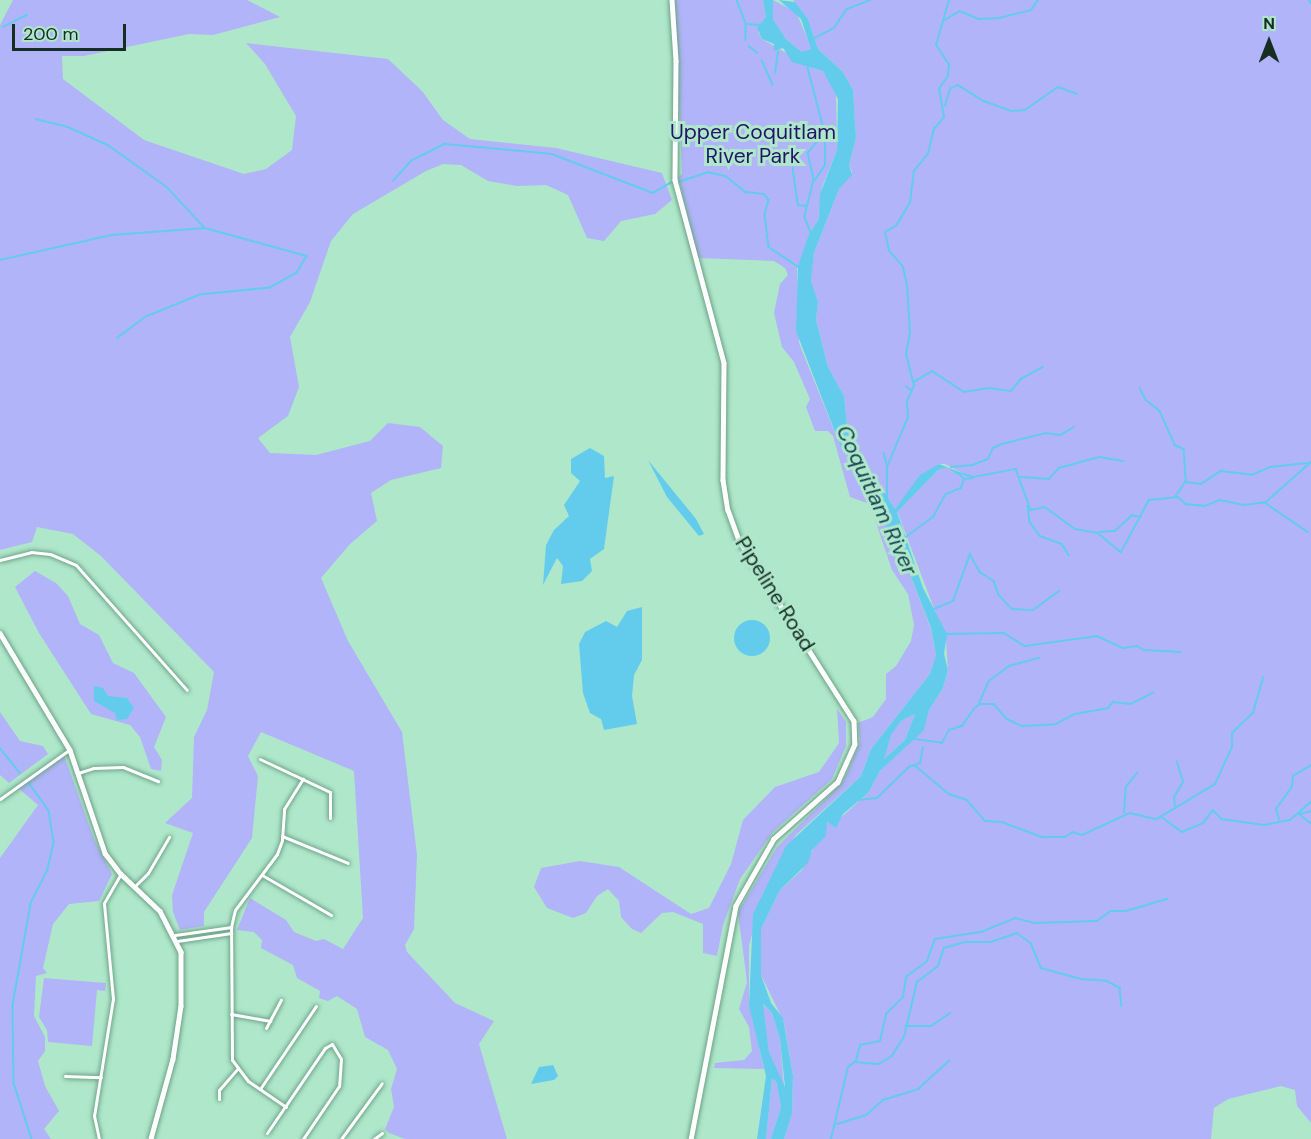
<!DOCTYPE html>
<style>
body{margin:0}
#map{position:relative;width:1311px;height:1139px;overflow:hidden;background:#afe7ca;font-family:"DM Sans",sans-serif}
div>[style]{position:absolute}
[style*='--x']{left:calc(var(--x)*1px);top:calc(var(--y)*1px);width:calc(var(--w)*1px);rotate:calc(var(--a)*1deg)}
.green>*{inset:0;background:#b1b4f9}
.water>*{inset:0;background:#63cced}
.round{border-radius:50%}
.stream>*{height:1.5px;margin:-0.75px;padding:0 0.75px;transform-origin:0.75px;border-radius:0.75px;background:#63cced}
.roads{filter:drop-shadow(0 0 2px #6da287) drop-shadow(0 0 2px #6da287)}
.street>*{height:3px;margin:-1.5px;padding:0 1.5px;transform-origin:1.5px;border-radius:1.5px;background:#fff}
.secondary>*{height:4.5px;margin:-2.25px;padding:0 2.25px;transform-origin:2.25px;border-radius:2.25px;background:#fff}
span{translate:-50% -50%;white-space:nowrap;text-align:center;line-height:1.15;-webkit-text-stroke:6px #afe7ca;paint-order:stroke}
.park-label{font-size:21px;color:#241469}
.street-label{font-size:21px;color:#162d22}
.water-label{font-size:22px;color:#154452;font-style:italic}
.north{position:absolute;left:1239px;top:12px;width:60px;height:60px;-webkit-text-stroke:4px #afe7ca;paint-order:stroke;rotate:0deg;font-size:16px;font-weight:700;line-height:24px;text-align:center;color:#162d22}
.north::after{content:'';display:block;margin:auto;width:21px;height:27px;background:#162d22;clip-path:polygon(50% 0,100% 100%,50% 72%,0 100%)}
.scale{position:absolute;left:12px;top:24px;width:114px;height:27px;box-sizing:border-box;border:3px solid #162d22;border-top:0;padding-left:8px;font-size:18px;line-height:21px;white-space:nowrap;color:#162d22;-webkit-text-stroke:4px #afe7ca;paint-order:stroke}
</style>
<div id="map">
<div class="green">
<i style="clip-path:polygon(13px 0,247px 0,280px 17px,213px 35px,189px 34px,84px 56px,62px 56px,63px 79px,144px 140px,244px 174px,266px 169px,292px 150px,296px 116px,265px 64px,246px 43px,388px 59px,422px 91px,443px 120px,470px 139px,556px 148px,662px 173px,672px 200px,655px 214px,621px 221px,604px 241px,587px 238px,568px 195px,546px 185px,517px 186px,488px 181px,461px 165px,443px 164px,426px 171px,353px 214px,331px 241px,310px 302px,290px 337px,299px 387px,288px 416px,258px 438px,270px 453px,316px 455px,370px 441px,388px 423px,420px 427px,443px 446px,441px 468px,391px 480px,371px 493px,377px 521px,350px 544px,321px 578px,348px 641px,402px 732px,417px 855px,414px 929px,405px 945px,407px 952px,455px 1003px,494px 1021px,479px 1044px,507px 1139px,405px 1139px,389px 1133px,385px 1129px,394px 1107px,391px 1089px,397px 1069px,388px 1050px,365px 1037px,357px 1009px,337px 996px,328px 1001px,319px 998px,320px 991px,297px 978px,293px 965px,261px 948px,262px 940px,254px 932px,237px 930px,250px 898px,286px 920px,294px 932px,316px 941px,324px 939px,343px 949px,363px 918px,354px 771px,261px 732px,248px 756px,258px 776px,252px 838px,204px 912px,204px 926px,180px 930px,173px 912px,172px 895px,193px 833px,165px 823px,192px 798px,194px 737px,207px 710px,214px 672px,101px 556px,73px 534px,37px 527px,32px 542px,0 550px,0 25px)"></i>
<i style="clip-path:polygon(675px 0,763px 0,766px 17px,758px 32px,762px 39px,812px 68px,823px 71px,836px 91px,837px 150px,822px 187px,819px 219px,809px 234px,803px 261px,797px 268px,799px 343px,840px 445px,869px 491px,910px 574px,931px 629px,936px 655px,930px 674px,871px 749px,861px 776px,796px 835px,762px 895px,749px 946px,749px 1001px,764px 1069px,714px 1068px,715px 1063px,744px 1060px,752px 1051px,749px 1027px,739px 1009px,747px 982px,738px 912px,777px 847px,843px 782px,860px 742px,858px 723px,873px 717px,886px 699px,886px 674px,896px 666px,911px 641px,914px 625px,908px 594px,892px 570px,871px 508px,867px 503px,850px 497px,833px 436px,828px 431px,815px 431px,806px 407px,810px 399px,794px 362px,782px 347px,774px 313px,780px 284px,788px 275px,785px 268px,774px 261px,698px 258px,678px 177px,682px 174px)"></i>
<i style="clip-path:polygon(773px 0,796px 12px,812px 49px,803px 52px,811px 51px,817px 63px,795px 57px,795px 52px,801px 51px,786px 39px,773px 19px)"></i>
<i style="clip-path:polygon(793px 0,1311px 0,1311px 1123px,1297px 1106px,1295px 1090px,1281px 1086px,1228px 1099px,1214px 1108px,1211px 1139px,784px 1139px,792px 1114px,793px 1076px,784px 1022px,761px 975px,761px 929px,780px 890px,802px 870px,827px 823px,836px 822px,868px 793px,880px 771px,923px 730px,929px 710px,943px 688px,948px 671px,946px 640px,897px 511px,938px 470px,947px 467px,957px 475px,964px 474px,945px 464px,939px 464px,919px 479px,895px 509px,848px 434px,844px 396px,828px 367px,816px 320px,818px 302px,810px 281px,814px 253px,839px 189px,852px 172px,849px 165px,856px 138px,853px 90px,843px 72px,818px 49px,808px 19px)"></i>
<i style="clip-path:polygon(35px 571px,56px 583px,68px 596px,80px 624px,99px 635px,113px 663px,134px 673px,166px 717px,154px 747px,162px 760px,161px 771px,151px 769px,140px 737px,130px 725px,91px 714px,39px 633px,15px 587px)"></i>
<i style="clip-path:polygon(837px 709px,846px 722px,846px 746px,832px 779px,773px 832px,740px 879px,723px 925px,717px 956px,703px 953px,703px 924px,673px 912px,662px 913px,641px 933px,632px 929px,621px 917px,619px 901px,608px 889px,597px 896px,586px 913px,573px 918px,547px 908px,534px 887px,541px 868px,580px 861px,619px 867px,691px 914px,709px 908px,731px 864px,743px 820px,775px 787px,819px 772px,839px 743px)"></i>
<i style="clip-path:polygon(0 712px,20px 741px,43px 746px,48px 754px,9px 783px,0 775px)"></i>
<i style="clip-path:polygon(915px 714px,905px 740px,884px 759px,890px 735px,901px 721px)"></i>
<i style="clip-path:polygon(64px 755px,94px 839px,112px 874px,99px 901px,69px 904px,53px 924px,43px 968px,47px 973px,36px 976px,34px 1016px,45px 1037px,45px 1051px,38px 1061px,45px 1086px,59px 1111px,44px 1129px,51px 1139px,0 1139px,0 858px,38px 805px,17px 787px)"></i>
<i style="clip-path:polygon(44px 978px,106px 983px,105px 991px,97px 990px,92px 1046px,48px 1042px,47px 1030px,39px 1017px)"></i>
<i style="clip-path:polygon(762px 1004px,772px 1013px,780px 1039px,784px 1087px,769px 1052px)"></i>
<i style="clip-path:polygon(772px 1079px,776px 1081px,781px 1107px,771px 1139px,766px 1139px)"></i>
</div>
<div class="water">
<i style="clip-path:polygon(evenodd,763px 0,773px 0,773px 19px,786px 39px,802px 52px,811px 49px,801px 19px,779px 0,795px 2px,808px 19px,818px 49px,843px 72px,853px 90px,856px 138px,849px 165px,852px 175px,839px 189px,814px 253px,811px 281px,818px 302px,816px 320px,828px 367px,844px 396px,848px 434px,895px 509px,920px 475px,939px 464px,965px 474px,957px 475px,947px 467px,938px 470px,897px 512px,923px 588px,947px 634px,944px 654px,948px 670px,943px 688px,929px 710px,924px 730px,880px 771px,868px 793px,843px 814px,836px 828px,827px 822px,826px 836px,812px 850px,808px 863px,780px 890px,761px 929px,761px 975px,771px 1003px,783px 1018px,793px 1076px,792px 1114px,784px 1139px,771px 1139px,781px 1107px,776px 1081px,772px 1079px,766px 1139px,757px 1139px,766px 1076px,749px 1006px,753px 914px,786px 846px,861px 776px,871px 749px,930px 674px,936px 655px,931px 628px,910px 574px,869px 491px,840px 445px,796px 331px,798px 266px,809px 234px,819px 219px,820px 194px,837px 150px,838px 99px,823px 71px,792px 62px,783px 48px,774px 51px,774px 44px,762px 39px,757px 28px,766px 17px,763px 0,915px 714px,905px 740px,884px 759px,891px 735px,901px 721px,915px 714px,763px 0,763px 1004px,772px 1013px,780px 1039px,785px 1087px,769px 1052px,763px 1004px)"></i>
<i style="clip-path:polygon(590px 448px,604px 456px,605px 478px,614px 476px,604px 549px,590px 559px,592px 571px,582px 581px,561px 584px,563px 566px,557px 558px,543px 585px,546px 545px,554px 530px,569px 516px,564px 505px,580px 481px,571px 473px,571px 459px)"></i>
<i style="clip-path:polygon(648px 460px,696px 519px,704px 534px,699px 536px,667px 497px)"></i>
<i style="clip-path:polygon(642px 607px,642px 660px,634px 675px,632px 696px,637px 724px,604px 730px,601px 719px,590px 713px,583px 693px,579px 644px,585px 632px,606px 621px,617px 627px,627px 611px)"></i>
<i class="round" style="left:734px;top:620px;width:36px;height:36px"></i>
<i style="clip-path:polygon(94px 686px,103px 688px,108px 696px,127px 698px,134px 708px,127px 719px,117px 720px,115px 713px,94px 701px)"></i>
<i style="clip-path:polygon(553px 1065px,558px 1076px,554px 1080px,531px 1084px,539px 1067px)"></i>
</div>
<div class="stream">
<i style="--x:737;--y:0;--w:26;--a:69"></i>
<i style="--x:746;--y:24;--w:14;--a:4"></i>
<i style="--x:1309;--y:0;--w:4;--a:56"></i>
<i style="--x:945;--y:20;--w:17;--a:-31"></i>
<i style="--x:960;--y:11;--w:21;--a:23"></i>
<i style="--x:979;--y:19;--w:20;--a:-3"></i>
<i style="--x:999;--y:18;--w:33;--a:-14"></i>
<i style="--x:1031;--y:10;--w:12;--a:-55"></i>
<i style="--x:746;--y:25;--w:15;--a:90"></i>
<i style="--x:3;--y:27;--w:27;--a:-27"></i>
<i style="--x:815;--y:38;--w:21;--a:-28"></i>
<i style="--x:834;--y:28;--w:23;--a:-56"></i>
<i style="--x:847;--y:9;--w:25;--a:-21"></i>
<i style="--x:749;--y:46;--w:11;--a:38"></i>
<i style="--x:762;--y:60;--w:27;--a:66"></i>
<i style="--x:808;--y:68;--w:67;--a:75.3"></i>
<i style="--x:825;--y:133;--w:26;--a:130"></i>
<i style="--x:808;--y:153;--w:28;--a:77"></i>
<i style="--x:814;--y:180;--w:38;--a:104"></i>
<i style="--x:805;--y:217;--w:17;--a:69"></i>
<i style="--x:775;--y:73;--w:21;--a:-82"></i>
<i style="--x:945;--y:106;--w:18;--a:-74"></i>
<i style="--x:950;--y:89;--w:9;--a:-27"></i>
<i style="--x:958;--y:85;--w:31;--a:32"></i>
<i style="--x:984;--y:101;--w:29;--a:20"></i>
<i style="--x:1011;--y:111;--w:14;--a:-4"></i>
<i style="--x:1025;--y:110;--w:40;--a:-34.9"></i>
<i style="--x:1058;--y:87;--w:20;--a:20"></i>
<i style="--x:36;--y:119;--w:33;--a:14"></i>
<i style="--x:68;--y:127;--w:44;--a:24.2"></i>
<i style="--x:108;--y:145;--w:72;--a:35.4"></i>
<i style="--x:167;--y:187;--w:56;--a:47.2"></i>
<i style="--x:793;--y:168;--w:37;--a:82"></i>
<i style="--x:798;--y:205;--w:8;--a:7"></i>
<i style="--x:815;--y:180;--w:18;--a:-56"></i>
<i style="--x:825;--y:165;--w:30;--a:-90"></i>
<i style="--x:393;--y:181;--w:27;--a:-48"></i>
<i style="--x:411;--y:161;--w:38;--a:-27"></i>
<i style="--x:445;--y:144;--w:107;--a:5.3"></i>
<i style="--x:552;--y:154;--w:108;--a:21.1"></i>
<i style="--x:653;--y:193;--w:22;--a:-30"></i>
<i style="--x:678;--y:182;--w:32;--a:-18"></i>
<i style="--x:708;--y:172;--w:18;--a:13"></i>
<i style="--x:726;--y:176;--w:26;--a:39"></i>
<i style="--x:746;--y:192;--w:18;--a:6"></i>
<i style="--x:764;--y:194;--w:8;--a:50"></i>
<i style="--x:769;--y:200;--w:16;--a:105"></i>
<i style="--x:765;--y:215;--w:32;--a:83"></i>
<i style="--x:769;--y:247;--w:36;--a:34"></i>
<i style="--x:0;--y:260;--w:115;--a:-12.6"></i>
<i style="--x:112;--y:235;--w:93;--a:-4.3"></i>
<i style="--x:205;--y:228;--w:106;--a:15.4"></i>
<i style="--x:307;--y:256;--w:20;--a:120"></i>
<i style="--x:297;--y:273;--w:31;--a:151"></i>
<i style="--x:270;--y:288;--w:70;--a:174.3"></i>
<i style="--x:200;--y:295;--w:58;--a:157.8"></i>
<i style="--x:146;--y:317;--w:35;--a:143"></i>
<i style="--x:914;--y:382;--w:21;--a:-31"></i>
<i style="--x:932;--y:371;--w:38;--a:33"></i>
<i style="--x:964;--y:392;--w:25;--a:-9"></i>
<i style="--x:989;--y:388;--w:22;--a:8"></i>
<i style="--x:1011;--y:391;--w:16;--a:-50"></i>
<i style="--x:1021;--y:379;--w:25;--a:-29"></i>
<i style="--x:906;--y:386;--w:6;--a:39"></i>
<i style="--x:1140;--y:388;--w:13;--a:63"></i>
<i style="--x:1146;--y:400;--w:18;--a:38"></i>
<i style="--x:1160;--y:411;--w:37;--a:66"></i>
<i style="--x:1175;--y:445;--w:10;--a:24"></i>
<i style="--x:1184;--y:449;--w:32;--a:86"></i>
<i style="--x:884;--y:453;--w:11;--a:75"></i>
<i style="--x:951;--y:467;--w:22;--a:-5"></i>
<i style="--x:973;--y:465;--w:16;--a:-22"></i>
<i style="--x:988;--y:459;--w:12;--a:-66"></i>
<i style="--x:993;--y:448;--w:10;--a:-24"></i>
<i style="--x:1002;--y:444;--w:45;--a:-14"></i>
<i style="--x:1046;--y:433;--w:15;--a:8"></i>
<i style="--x:1061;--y:435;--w:15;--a:-32"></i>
<i style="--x:960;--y:474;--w:6;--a:51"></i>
<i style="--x:964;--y:479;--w:9;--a:-6"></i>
<i style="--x:964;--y:474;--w:9;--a:18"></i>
<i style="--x:973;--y:477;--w:44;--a:-10.5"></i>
<i style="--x:1016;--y:469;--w:44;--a:69.9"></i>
<i style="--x:1031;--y:510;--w:14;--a:-12"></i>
<i style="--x:1045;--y:507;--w:37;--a:36"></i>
<i style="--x:1075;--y:529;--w:23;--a:10"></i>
<i style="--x:1098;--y:533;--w:30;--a:40"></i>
<i style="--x:1121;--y:552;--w:59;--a:-61.7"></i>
<i style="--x:1149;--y:500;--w:29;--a:-6"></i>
<i style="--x:1178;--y:497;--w:11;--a:41"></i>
<i style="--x:1186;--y:504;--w:19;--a:6"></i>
<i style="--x:1205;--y:506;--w:16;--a:-22"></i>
<i style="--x:1220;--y:500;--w:24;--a:12"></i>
<i style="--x:1243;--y:505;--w:23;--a:-7"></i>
<i style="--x:1266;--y:502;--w:60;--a:-41.6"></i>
<i style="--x:1021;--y:477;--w:28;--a:4"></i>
<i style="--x:1049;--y:479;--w:15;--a:-48"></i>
<i style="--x:1059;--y:468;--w:41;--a:-15.4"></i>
<i style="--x:1099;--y:457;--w:25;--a:9"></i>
<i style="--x:887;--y:497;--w:30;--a:-90"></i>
<i style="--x:887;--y:467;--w:54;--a:-67.2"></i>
<i style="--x:908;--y:417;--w:16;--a:-94"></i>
<i style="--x:907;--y:401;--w:17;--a:-65"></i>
<i style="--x:914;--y:386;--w:32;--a:-104"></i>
<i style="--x:906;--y:355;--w:22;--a:-80"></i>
<i style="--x:910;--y:333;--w:48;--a:-93.6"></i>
<i style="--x:907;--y:285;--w:18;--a:-103"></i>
<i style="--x:903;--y:267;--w:21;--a:-131"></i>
<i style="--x:889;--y:251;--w:19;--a:-102"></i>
<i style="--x:885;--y:232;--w:13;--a:-29"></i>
<i style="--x:896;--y:226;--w:27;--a:-59"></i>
<i style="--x:910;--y:203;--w:32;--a:-83"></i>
<i style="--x:914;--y:171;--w:22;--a:-51"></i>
<i style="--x:928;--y:154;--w:26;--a:-77"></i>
<i style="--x:934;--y:129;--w:16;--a:-50"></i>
<i style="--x:944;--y:117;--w:28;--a:-100"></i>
<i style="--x:939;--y:89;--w:16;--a:-55"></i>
<i style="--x:948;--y:76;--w:11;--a:-85"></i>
<i style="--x:949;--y:65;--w:24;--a:-123"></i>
<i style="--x:936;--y:45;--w:47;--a:-73.9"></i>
<i style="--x:1175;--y:497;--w:18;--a:-56"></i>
<i style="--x:1185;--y:482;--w:16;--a:7"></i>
<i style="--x:1201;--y:484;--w:24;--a:-33"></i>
<i style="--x:1221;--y:471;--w:31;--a:7"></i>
<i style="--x:1252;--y:475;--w:20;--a:-24"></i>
<i style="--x:1270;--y:467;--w:37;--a:-6"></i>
<i style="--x:1264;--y:502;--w:53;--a:34.3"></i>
<i style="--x:1028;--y:506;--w:16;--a:83"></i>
<i style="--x:1030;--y:522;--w:17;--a:54"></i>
<i style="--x:1040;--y:536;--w:23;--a:20"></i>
<i style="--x:1062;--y:544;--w:13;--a:58"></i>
<i style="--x:1099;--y:532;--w:16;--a:-4"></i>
<i style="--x:1115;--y:531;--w:23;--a:-43"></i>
<i style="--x:1132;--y:515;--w:9;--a:13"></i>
<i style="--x:906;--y:537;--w:34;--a:-37"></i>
<i style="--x:933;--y:517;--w:26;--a:-61"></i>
<i style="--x:946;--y:494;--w:16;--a:-22"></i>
<i style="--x:961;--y:488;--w:9;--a:-72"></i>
<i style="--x:934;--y:609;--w:21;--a:-23"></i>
<i style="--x:953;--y:601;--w:50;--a:-70.1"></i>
<i style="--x:970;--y:554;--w:21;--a:61"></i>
<i style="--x:980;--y:572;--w:17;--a:33"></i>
<i style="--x:994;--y:581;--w:15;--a:70"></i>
<i style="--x:999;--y:595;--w:19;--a:47"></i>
<i style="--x:1012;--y:609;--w:21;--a:3"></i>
<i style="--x:1033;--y:610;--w:32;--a:-36"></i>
<i style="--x:947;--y:634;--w:57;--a:-1"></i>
<i style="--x:1004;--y:633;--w:25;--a:32"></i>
<i style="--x:1025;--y:646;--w:73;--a:-7.9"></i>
<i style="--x:1097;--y:636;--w:29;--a:25"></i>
<i style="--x:1123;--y:648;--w:14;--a:-8"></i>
<i style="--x:1137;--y:646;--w:8;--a:30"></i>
<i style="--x:1144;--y:650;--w:37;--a:3"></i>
<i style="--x:979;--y:703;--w:24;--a:-66"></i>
<i style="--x:989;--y:681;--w:25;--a:-37"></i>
<i style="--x:1009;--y:666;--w:31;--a:-15"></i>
<i style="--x:975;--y:708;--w:6;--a:-39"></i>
<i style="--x:980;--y:704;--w:14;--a:0"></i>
<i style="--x:994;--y:704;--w:20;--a:49"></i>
<i style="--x:1007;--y:719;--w:17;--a:25"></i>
<i style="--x:1022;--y:726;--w:34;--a:-3"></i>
<i style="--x:1056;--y:724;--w:21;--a:-28"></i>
<i style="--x:1075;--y:714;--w:34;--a:-10"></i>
<i style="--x:1108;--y:708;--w:8;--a:-50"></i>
<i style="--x:1113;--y:702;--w:18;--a:6"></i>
<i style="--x:1131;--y:704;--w:25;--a:-27"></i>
<i style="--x:915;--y:739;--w:27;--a:8"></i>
<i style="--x:942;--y:743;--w:15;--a:-62"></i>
<i style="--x:949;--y:730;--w:14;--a:-17"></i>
<i style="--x:962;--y:726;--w:21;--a:-55"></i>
<i style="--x:0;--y:748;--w:32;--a:51"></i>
<i style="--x:916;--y:766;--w:43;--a:40.3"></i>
<i style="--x:949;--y:794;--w:19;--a:18"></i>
<i style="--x:967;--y:800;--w:28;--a:49"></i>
<i style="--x:985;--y:821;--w:17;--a:3"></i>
<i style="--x:1002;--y:822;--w:43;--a:20.6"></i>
<i style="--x:1042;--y:837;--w:23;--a:0"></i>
<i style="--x:1065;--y:837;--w:9;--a:-32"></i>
<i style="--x:1073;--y:832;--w:9;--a:18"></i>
<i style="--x:1082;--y:835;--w:53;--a:-24.6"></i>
<i style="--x:1130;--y:813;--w:28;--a:13"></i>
<i style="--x:1157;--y:819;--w:68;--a:-31.1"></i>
<i style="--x:1215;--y:784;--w:41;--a:-65.3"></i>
<i style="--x:1232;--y:747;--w:14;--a:-90"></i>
<i style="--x:1232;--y:733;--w:29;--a:-44"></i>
<i style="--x:1253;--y:713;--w:37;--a:-74"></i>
<i style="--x:29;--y:783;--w:34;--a:54"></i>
<i style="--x:49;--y:811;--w:32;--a:81"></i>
<i style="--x:54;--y:843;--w:28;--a:103"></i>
<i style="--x:48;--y:870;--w:38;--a:117"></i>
<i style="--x:31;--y:904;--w:103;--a:100.1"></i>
<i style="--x:13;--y:1005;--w:78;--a:89.3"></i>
<i style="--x:14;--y:1083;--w:59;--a:72.2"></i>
<i style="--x:858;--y:800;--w:19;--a:-6"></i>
<i style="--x:877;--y:798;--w:45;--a:-44.1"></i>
<i style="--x:909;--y:767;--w:12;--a:-20"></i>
<i style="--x:920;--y:763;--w:15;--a:-79"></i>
<i style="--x:1175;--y:806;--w:9;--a:-96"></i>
<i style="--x:1174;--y:797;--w:17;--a:-59"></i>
<i style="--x:1183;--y:782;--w:21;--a:-107"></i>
<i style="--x:1124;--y:813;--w:26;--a:-86"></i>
<i style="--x:1126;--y:787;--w:18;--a:-52"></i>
<i style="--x:1298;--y:813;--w:16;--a:38"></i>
<i style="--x:1300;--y:814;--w:11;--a:-15"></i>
<i style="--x:1162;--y:817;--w:25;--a:37"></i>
<i style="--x:1182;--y:832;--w:23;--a:-23"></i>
<i style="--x:1203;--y:823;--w:16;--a:-52"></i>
<i style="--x:1213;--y:810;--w:13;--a:45"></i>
<i style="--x:1222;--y:819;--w:42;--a:8.1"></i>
<i style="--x:1264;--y:825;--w:26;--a:-11"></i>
<i style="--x:1290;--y:820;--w:28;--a:-41"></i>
<i style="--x:1279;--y:820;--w:11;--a:-105"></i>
<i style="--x:1276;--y:809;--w:27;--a:-54"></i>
<i style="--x:1292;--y:787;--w:11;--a:-85"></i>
<i style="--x:1293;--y:776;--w:21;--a:-31"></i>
<i style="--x:905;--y:1026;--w:26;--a:0"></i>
<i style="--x:931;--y:1026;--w:23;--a:-34"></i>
<i style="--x:855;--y:1062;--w:24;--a:5"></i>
<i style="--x:879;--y:1064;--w:15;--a:-32"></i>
<i style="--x:892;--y:1056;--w:22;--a:-58"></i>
<i style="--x:904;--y:1037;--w:57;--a:-76.7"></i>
<i style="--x:917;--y:982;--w:26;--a:-37"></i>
<i style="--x:938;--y:966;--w:19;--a:-72"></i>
<i style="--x:944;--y:948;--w:22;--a:-16"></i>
<i style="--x:965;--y:942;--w:26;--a:0"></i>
<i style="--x:991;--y:942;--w:28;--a:-19"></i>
<i style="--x:1017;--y:933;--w:17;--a:36"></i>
<i style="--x:1031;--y:943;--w:27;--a:68"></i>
<i style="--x:1041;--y:968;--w:41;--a:15.4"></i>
<i style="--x:1081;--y:979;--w:26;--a:4"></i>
<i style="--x:1107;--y:981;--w:15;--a:28"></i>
<i style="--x:1120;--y:988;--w:18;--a:84"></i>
<i style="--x:837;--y:1124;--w:30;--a:-17"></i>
<i style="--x:866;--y:1115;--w:23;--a:-41"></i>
<i style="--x:883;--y:1100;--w:37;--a:-17"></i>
<i style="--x:918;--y:1089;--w:42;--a:-42.1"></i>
<i style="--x:831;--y:1139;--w:74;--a:-76.7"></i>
<i style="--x:848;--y:1067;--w:10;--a:-37"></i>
<i style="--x:856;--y:1061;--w:16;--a:-76"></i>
<i style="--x:860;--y:1045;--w:20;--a:-11"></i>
<i style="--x:880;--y:1041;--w:28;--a:-77"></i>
<i style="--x:886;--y:1014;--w:24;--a:-45"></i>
<i style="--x:903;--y:997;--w:20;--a:-81"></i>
<i style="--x:906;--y:977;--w:26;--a:-37"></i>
<i style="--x:927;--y:961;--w:23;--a:-70"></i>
<i style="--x:935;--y:939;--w:47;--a:-8.7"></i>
<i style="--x:981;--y:932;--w:37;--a:-22"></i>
<i style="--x:1015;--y:918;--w:21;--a:14"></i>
<i style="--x:1035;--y:923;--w:62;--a:-1.8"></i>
<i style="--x:1097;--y:921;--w:17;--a:-36"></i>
<i style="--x:1111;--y:911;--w:15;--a:0"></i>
<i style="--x:1126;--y:911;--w:43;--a:-16.3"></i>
</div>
<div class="roads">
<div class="street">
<i style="--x:0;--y:560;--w:32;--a:-14"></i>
<i style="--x:31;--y:552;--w:19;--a:6"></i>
<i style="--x:50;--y:554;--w:28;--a:23"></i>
<i style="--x:76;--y:565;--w:167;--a:48.4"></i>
<i style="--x:260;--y:759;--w:77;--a:25.2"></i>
<i style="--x:330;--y:792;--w:26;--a:90"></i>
<i style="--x:78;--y:773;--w:16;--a:-18"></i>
<i style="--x:93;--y:768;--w:30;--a:-2"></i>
<i style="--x:123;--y:767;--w:38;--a:22"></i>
<i style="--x:0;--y:799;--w:85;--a:-35.4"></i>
<i style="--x:282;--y:836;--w:71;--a:22.2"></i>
<i style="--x:262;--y:875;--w:80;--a:30.1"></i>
<i style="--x:134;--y:887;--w:20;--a:-45"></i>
<i style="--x:148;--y:873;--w:42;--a:-59.7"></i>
<i style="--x:175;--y:935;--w:57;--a:-8.1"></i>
<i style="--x:177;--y:941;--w:55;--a:-8.4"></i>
<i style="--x:231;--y:1014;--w:40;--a:10"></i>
<i style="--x:266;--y:1028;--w:32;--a:-62"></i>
<i style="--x:65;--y:1076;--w:36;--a:2"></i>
<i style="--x:260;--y:1089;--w:100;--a:-56"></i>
<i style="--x:219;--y:1099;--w:9;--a:-90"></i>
<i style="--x:219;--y:1090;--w:28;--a:-49"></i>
<i style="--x:286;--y:1107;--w:46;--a:-145.6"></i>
<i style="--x:248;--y:1081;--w:26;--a:-127"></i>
<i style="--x:232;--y:1060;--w:133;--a:-90.4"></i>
<i style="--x:231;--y:927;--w:17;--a:-77"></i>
<i style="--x:235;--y:910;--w:70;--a:-53.1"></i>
<i style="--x:277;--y:854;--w:15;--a:-70"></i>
<i style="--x:282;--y:840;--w:31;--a:-86"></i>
<i style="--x:284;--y:809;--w:36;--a:-58"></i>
<i style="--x:267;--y:1133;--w:103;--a:-55.7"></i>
<i style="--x:325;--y:1048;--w:8;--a:-30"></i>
<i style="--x:332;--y:1044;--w:17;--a:59"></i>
<i style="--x:341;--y:1059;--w:27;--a:94"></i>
<i style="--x:339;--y:1086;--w:64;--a:124.2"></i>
<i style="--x:99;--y:1139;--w:24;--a:-102"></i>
<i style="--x:94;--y:1116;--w:119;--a:-80.8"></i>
<i style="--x:113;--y:999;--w:96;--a:-95.4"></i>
<i style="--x:104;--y:903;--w:34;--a:-60"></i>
<i style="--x:341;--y:1139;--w:69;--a:-53.8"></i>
<i style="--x:374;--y:1139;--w:10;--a:-37"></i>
</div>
<div class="secondary">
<i style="--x:672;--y:0;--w:61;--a:86.2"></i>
<i style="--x:676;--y:61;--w:119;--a:90.5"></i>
<i style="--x:675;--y:180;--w:189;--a:75"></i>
<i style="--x:724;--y:363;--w:117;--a:90.5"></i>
<i style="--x:723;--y:480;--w:30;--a:81"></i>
<i style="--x:728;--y:510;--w:32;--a:70"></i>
<i style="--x:739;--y:540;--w:214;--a:57.6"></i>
<i style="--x:854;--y:721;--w:23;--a:88"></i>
<i style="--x:855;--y:744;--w:42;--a:114.1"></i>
<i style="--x:838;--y:782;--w:86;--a:138.3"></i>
<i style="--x:774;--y:839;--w:77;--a:119.6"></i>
<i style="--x:736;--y:906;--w:237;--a:100.9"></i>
<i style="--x:0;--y:633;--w:136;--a:59.1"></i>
<i style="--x:70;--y:750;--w:109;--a:71.2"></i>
<i style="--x:105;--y:853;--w:26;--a:53"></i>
<i style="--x:121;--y:874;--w:54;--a:43.5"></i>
<i style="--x:160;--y:911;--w:46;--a:62.9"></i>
<i style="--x:181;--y:952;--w:54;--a:90"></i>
<i style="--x:181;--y:1006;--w:54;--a:98.6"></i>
<i style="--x:173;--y:1059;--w:83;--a:105.4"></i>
</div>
</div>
<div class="park-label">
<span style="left:753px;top:144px">Upper Coquitlam<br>River Park</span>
</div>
<div class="street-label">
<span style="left:775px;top:594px;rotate:58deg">Pipeline Road</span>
</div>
<div class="water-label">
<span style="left:877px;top:500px;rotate:65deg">Coquitlam River</span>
</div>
<div class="north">N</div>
<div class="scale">200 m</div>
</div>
